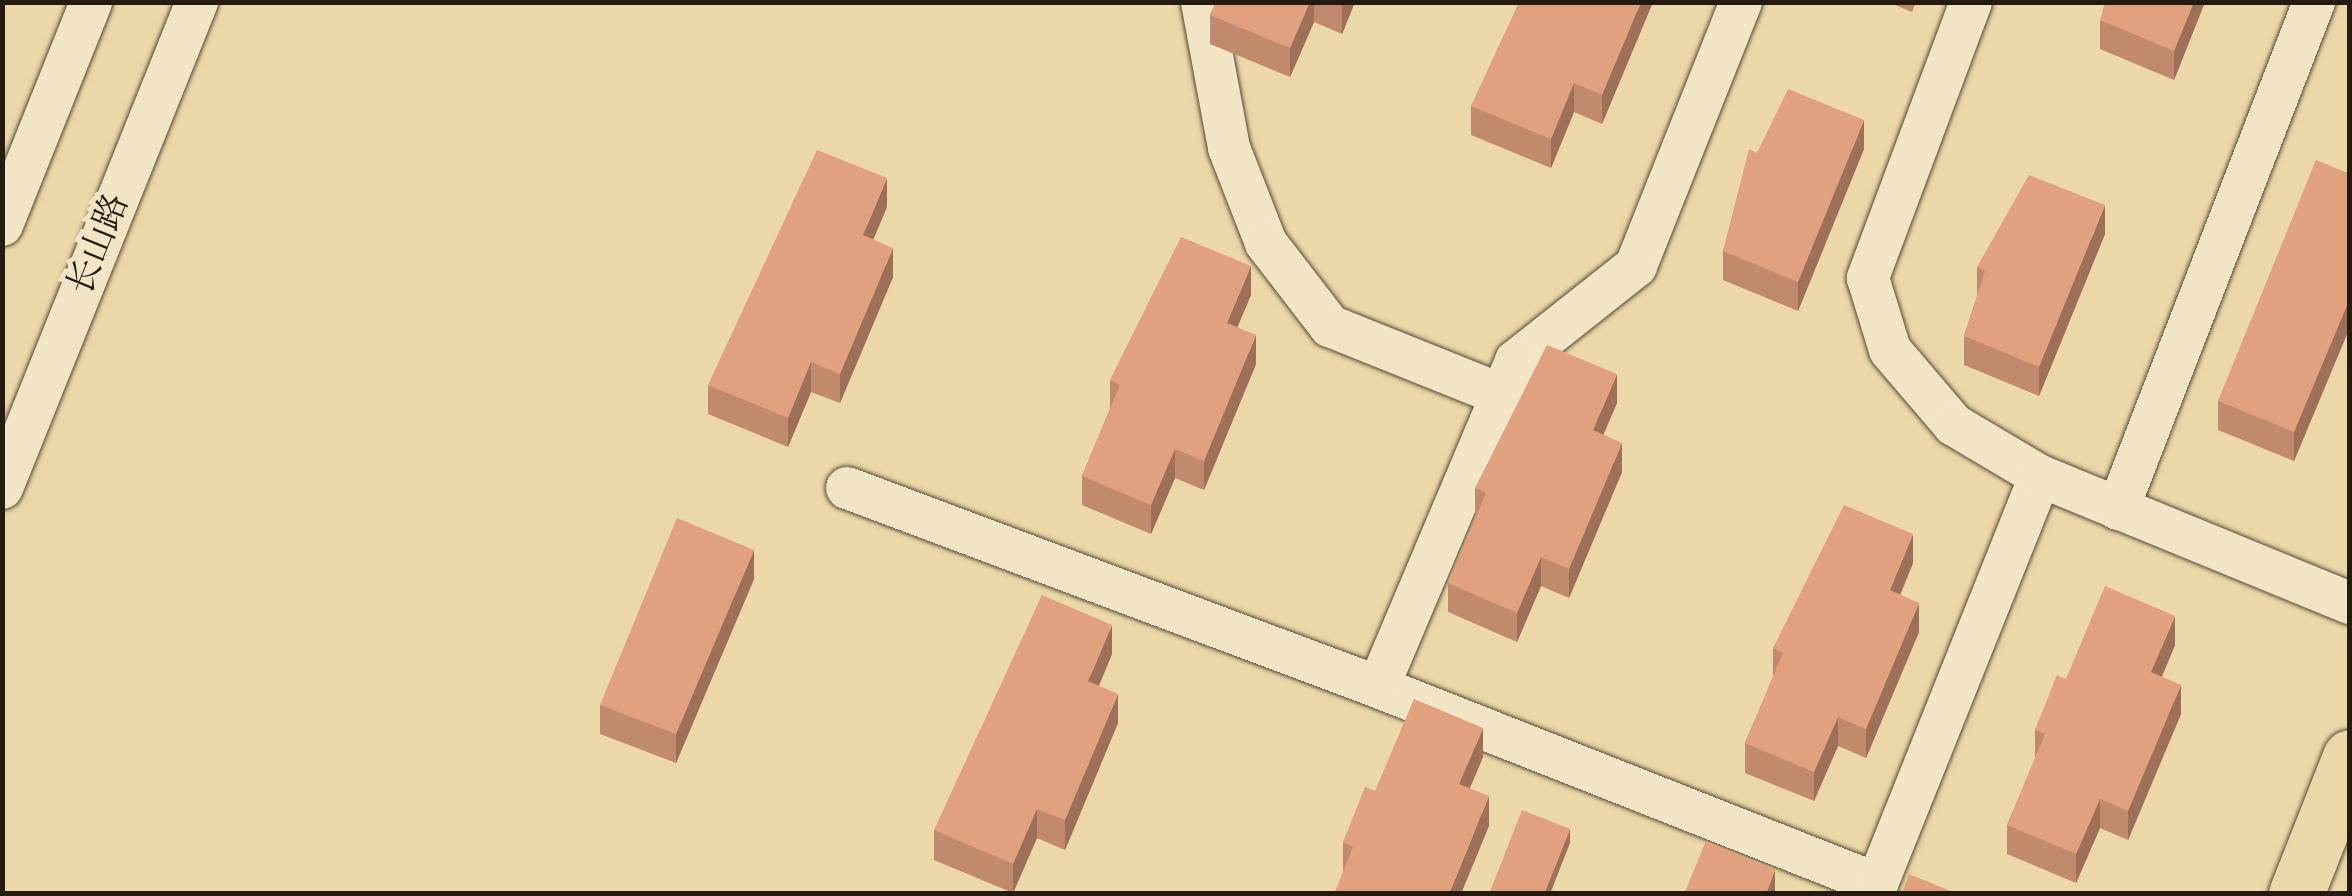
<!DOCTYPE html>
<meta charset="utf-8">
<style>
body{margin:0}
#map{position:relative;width:2352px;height:896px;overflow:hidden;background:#ebd7a7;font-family:Vollkorn,"Noto Serif SC",serif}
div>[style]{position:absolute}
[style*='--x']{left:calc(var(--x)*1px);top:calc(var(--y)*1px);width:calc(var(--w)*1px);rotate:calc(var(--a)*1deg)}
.roads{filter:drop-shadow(0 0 2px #564a36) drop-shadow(0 0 2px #564a36)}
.minor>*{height:42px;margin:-21px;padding:0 21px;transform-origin:21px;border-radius:21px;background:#f2e5c6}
.major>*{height:55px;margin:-27.5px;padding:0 27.5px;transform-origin:27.5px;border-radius:27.5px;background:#ebd7a7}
.wall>*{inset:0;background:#c28a6c}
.shaded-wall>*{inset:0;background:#9e7058}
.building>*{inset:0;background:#e1a07e}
span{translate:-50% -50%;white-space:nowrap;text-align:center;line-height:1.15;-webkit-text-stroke:10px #f2e5c6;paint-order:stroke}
.street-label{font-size:35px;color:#251b10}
.frame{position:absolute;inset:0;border:5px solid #251b10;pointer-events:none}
</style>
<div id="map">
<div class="roads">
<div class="minor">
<i style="--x:1202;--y:2;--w:148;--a:79.5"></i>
<i style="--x:1229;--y:148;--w:102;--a:68.7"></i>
<i style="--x:1266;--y:243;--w:105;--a:52.4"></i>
<i style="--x:1330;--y:326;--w:185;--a:21.9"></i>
<i style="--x:1741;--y:2;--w:284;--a:111.7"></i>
<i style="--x:1636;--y:266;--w:153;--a:141.6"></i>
<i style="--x:1516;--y:361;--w:354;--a:112.9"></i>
<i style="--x:1378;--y:687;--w:536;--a:21.54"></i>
<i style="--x:1877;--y:884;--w:439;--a:-68.2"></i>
<i style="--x:1971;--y:2;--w:295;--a:110.5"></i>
<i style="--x:1868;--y:278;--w:75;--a:73"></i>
<i style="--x:1890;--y:350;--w:99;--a:49.5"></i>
<i style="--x:1954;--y:425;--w:100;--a:30.7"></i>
<i style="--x:2040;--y:476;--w:335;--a:22.3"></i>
<i style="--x:2;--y:225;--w:240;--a:-68.2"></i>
<i style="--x:2;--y:488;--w:524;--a:-68.14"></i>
<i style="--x:847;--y:488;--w:567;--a:20.54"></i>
<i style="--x:2118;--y:509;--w:544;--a:-68.86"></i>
</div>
<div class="major">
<i style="--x:2296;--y:894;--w:147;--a:-68.5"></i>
</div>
</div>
<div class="wall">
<i style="clip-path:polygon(1216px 2px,1355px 2px,1342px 34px,1314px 22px,1290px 77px,1210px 44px,1210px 15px)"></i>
<i style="clip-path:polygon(1653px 2px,1602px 124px,1574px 112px,1551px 168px,1471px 135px,1471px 106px)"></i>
<i style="clip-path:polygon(1888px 2px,1916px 2px,1912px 12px)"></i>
<i style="clip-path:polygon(2205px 2px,2174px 80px,2100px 49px,2100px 20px)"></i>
<i style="clip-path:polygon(1864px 149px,1798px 311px,1723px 280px,1723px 251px,1757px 153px)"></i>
<i style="clip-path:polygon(2350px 174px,2350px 327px,2294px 461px,2218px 430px,2218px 401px)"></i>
<i style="clip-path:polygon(887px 207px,873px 239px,893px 277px,840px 403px,811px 392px,788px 447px,708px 414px,708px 385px)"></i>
<i style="clip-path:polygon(2105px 234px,2039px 396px,1964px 365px,1964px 336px,1977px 296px,1977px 267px)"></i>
<i style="clip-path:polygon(1251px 295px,1237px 327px,1256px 364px,1204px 490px,1175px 478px,1151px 534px,1082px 505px,1082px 476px,1110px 409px,1110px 380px)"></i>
<i style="clip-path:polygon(1617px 403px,1603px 435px,1622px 472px,1569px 598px,1541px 586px,1517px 642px,1448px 612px,1448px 583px,1475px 517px,1475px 488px)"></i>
<i style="clip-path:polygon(1913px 563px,1900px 595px,1919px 632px,1866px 758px,1838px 746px,1814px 801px,1745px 773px,1745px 743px,1773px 677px,1773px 648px)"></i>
<i style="clip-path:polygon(754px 579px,676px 763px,600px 734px,600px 705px)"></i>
<i style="clip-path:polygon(2175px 645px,2162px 677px,2181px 714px,2128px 840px,2100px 828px,2076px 883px,2007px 854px,2007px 825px,2035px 759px,2035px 730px,2066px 679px)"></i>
<i style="clip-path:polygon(1112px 654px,1099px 686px,1118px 723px,1065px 850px,1037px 838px,1013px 893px,934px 860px,934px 830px)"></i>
<i style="clip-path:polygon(1483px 757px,1470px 788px,1489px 826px,1343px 871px,1343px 842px,1375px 791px)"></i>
</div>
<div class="shaded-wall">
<i style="clip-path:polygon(1310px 2px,1314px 2px,1314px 22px,1290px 77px,1290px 48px)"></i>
<i style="clip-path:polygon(1343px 2px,1355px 2px,1342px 34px,1342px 5px)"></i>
<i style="clip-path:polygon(1641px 2px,1653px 2px,1602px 124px,1602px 95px)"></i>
<i style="clip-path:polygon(2194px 2px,2205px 2px,2174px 80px,2174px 51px)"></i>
<i style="clip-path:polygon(1574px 83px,1574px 112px,1551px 168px,1551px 139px)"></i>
<i style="clip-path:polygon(1864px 120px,1864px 149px,1798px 311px,1798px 282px)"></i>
<i style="clip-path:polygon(887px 178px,887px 207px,863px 264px,863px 235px)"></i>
<i style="clip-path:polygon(2105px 205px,2105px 234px,2039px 396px,2039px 367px)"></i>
<i style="clip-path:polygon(893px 248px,893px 277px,840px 403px,840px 374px)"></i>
<i style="clip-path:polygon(1251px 266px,1251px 295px,1227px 352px,1227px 323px)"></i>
<i style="clip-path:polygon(2350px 298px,2350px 327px,2294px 461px,2294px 432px)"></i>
<i style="clip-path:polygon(1256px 335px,1256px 364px,1204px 490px,1204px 461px)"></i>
<i style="clip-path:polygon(811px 362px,811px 392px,788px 447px,788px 418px)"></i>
<i style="clip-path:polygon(1617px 374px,1617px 403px,1593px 459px,1593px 430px)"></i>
<i style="clip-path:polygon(1622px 443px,1622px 472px,1569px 598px,1569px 569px)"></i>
<i style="clip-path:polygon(1175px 449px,1175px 478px,1151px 534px,1151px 505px)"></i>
<i style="clip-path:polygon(1913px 534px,1913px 563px,1890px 620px,1890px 590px)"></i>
<i style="clip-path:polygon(754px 550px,754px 579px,676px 763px,676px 734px)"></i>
<i style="clip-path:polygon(1541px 557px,1541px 586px,1517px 642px,1517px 613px)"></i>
<i style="clip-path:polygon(1919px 603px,1919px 632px,1866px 758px,1866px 729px)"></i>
<i style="clip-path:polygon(2175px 616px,2175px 645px,2151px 701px,2151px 672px)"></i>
<i style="clip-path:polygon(1112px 625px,1112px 654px,1088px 710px,1088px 681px)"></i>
<i style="clip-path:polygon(2181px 685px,2181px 714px,2128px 840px,2128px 811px)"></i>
<i style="clip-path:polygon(1118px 694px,1118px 723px,1065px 850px,1065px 820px)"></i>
<i style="clip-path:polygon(1838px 717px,1838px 746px,1814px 801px,1814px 772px)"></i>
<i style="clip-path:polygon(1483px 728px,1483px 757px,1459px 813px,1459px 784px)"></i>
<i style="clip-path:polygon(1489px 796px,1489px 826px,1461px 894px,1449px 894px)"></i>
<i style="clip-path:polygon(2100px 799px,2100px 828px,2076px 883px,2076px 854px)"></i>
<i style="clip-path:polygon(1037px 809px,1037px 838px,1013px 893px,1013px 864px)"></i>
<i style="clip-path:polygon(1570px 829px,1570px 843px,1550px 894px,1544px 894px)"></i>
<i style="clip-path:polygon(1775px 870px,1775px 894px,1766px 894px)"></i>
</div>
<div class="building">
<i style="clip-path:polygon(1216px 2px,1310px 2px,1290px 48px,1210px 15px)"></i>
<i style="clip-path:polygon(1519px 2px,1641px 2px,1602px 95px,1574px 83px,1551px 139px,1471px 106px)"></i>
<i style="clip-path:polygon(2105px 2px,2194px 2px,2174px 51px,2100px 20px)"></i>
<i style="clip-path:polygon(1788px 89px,1864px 120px,1798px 282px,1723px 251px,1749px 149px,1757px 153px)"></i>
<i style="clip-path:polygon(817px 150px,887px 178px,863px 235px,893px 248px,840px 374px,811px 362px,788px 418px,708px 385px)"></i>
<i style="clip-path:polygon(2316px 160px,2350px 174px,2350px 298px,2294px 432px,2218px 401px)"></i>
<i style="clip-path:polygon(2029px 175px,2105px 205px,2039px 367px,1964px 336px,1985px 271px,1977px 267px)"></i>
<i style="clip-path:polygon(1181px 237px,1251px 266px,1227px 323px,1256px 335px,1204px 461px,1175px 449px,1151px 505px,1082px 476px,1120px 385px,1110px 380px)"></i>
<i style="clip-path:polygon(1547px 345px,1617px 374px,1593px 430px,1622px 443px,1569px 569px,1541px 557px,1517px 613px,1448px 583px,1486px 493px,1475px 488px)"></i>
<i style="clip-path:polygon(1844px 505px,1913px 534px,1890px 590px,1919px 603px,1866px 729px,1838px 717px,1814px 772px,1745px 743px,1783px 653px,1773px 648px)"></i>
<i style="clip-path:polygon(677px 518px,754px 550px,676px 734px,600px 705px)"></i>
<i style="clip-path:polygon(2105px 586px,2175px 616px,2151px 672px,2181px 685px,2128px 811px,2100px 799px,2076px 854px,2007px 825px,2045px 734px,2035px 730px,2057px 675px,2066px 679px)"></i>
<i style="clip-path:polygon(1042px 595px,1112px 625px,1088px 681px,1118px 694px,1065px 820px,1037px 809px,1013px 864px,934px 830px)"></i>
<i style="clip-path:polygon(1414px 699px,1483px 728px,1459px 784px,1489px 796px,1449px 894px,1334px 894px,1353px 847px,1343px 842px,1365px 787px,1375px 791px)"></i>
<i style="clip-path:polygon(1522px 810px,1570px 829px,1544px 894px,1489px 894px)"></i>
<i style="clip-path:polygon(1706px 841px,1775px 870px,1766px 894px,1684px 894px)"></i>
<i style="clip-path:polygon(1909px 874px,1958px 894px,1902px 894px)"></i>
</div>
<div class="street-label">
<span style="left:100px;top:245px;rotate:-68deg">长山路</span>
</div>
<div class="frame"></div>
</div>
